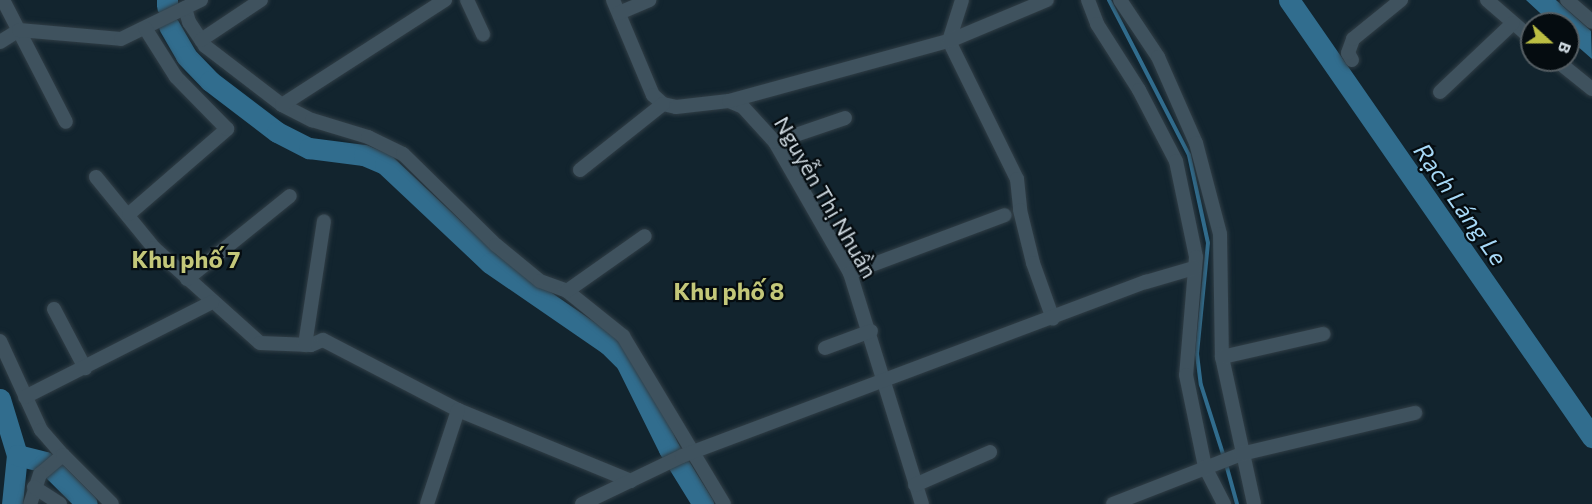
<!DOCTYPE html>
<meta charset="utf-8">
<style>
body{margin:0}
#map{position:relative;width:1592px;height:504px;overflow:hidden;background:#12242e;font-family:Commissioner,sans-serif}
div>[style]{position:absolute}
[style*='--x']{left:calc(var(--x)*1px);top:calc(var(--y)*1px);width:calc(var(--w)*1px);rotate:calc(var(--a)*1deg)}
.water>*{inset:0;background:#316d8e}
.stream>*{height:4px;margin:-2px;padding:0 2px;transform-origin:2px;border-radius:2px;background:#316d8e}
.river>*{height:21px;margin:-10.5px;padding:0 10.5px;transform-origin:10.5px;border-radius:10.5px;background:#316d8e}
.roads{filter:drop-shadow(0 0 2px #313e46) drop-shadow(0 0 2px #313e46)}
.minor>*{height:14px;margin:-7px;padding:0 7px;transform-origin:7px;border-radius:7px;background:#3f525e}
span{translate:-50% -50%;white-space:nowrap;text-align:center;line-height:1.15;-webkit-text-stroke:4.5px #050c10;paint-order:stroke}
.street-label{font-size:22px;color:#ced9e0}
.water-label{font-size:24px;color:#a7d9f7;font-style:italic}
.neighbourhood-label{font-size:24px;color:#c3c779;font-weight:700}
.north{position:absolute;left:1520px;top:12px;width:60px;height:60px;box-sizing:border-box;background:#050c10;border:2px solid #555e63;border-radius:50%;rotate:111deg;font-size:16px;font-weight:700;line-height:24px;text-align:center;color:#ced9e0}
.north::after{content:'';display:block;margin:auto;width:21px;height:27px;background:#bcbf43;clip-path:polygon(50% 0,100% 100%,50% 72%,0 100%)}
</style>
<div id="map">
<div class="water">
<i style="clip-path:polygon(1526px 0,1556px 0,1591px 31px,1592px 59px,1568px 38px,1568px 24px,1552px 24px)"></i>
</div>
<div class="stream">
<i style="--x:1109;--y:0;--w:174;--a:62.7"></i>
<i style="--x:1189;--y:155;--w:90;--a:77.8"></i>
<i style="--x:1208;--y:243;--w:112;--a:95.7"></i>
<i style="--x:1197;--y:354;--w:31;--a:83"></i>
<i style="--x:1201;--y:385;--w:76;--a:72.3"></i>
<i style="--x:1226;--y:464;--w:41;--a:74.6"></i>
</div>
<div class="river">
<i style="--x:167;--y:0;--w:6;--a:90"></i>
<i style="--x:1289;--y:0;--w:532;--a:55.26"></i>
<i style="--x:169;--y:26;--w:34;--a:60"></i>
<i style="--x:186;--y:56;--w:35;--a:46"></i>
<i style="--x:210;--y:81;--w:84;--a:37.3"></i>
<i style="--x:277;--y:132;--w:36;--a:27"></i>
<i style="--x:309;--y:148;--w:55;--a:7.3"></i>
<i style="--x:364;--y:155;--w:23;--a:23"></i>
<i style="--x:385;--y:164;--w:144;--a:43.3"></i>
<i style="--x:490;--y:263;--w:143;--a:34.5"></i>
<i style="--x:608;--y:344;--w:25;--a:45"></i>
<i style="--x:626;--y:362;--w:97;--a:63.7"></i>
<i style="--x:669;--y:449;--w:65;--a:58.3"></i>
<i style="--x:0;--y:399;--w:59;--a:73.1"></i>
<i style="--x:17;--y:455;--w:49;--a:95.8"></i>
<i style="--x:17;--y:455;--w:29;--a:14"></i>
<i style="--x:45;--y:462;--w:59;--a:45"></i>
</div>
<div class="roads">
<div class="minor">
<i style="--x:3;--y:0;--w:137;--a:62.7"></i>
<i style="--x:467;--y:0;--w:38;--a:65"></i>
<i style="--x:613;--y:0;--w:103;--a:67.2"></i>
<i style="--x:653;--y:95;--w:13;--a:42"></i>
<i style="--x:663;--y:104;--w:13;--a:13"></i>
<i style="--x:676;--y:107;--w:53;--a:-6.5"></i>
<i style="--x:729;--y:101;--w:15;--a:23"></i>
<i style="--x:743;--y:107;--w:47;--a:47.6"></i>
<i style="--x:775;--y:142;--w:151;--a:60.2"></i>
<i style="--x:850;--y:273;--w:242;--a:72.7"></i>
<i style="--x:962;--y:0;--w:43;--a:107.6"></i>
<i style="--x:949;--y:41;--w:154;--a:63.8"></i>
<i style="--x:1017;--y:179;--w:31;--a:84"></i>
<i style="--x:1020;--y:210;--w:55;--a:76.2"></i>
<i style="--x:1033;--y:263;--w:59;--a:70.3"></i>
<i style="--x:1088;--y:0;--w:26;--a:69"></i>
<i style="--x:1097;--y:24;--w:78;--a:57.5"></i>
<i style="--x:1139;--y:90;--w:80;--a:62.5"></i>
<i style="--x:1176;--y:161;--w:98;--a:78.2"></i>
<i style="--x:1196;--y:257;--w:118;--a:94.8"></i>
<i style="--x:1186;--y:375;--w:94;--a:78.3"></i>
<i style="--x:1205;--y:467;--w:42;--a:62.8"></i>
<i style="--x:1120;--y:0;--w:69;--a:56.3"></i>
<i style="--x:1158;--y:57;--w:94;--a:66.2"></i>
<i style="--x:1196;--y:143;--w:94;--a:75.2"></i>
<i style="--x:1220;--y:234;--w:123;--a:89.1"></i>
<i style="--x:1222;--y:357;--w:150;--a:77.7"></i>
<i style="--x:1487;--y:0;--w:60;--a:40.9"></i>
<i style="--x:1567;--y:0;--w:33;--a:41"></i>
<i style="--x:185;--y:8;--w:15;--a:74"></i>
<i style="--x:189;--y:22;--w:29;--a:56"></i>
<i style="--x:205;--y:46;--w:97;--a:37.5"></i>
<i style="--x:282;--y:105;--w:34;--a:27"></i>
<i style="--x:312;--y:120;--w:59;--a:16.9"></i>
<i style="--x:368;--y:137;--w:39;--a:26"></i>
<i style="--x:403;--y:154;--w:130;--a:44.4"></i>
<i style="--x:496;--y:245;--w:57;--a:39.3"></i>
<i style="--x:540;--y:281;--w:29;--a:20"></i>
<i style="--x:567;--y:291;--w:72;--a:38.8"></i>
<i style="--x:623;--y:336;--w:196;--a:59"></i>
<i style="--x:619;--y:13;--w:33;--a:-23"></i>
<i style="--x:201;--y:40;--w:72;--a:-33.7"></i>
<i style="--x:0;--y:42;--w:22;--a:-32"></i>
<i style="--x:19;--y:30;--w:102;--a:5"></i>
<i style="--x:121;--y:39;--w:89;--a:-26"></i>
<i style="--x:1352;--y:60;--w:8;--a:-120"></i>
<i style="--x:1348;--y:53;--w:15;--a:-70"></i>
<i style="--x:1353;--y:39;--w:62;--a:-39.1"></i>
<i style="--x:1556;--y:60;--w:46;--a:38.9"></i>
<i style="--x:1440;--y:92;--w:100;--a:-43.4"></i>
<i style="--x:729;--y:101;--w:228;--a:-15.3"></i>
<i style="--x:949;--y:41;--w:106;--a:-22.7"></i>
<i style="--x:282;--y:105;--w:194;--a:-32.8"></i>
<i style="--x:775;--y:142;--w:74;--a:-18.9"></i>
<i style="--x:580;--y:170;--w:106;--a:-38.5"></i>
<i style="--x:96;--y:177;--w:92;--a:50.8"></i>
<i style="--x:154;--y:248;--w:142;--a:41.9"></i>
<i style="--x:260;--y:343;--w:51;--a:2.2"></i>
<i style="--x:311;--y:345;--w:13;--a:-23"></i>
<i style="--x:323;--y:340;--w:152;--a:27.4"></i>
<i style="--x:458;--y:410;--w:187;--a:22.3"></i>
<i style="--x:129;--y:214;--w:130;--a:-40.9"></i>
<i style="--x:227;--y:129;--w:73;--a:-134.4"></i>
<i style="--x:176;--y:77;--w:58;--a:-122.3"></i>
<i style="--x:850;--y:273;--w:165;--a:-20.5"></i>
<i style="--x:187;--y:279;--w:132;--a:-38.9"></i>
<i style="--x:567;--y:291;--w:95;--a:-35.2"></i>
<i style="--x:54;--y:309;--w:67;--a:62.3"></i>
<i style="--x:0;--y:341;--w:98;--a:65.3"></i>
<i style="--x:41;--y:430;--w:33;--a:49"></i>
<i style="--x:63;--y:455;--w:30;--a:140"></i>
<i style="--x:40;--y:474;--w:32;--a:108"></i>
<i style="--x:305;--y:345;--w:125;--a:-81.3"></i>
<i style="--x:825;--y:348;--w:49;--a:-20.3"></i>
<i style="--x:1222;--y:357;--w:104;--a:-12.8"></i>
<i style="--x:25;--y:397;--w:210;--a:-26.9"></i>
<i style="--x:63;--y:455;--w:69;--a:45"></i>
<i style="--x:915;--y:485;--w:82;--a:-23.7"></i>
<i style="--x:34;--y:487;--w:31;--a:33"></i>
<i style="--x:427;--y:504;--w:99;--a:-71.7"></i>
<i style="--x:582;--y:504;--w:111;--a:-25.6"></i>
<i style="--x:682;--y:456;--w:496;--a:-20.6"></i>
<i style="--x:1146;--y:282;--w:50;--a:-16.3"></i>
<i style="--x:1113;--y:504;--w:137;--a:-21.3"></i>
<i style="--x:1241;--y:454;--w:179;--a:-13.3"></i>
</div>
</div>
<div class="street-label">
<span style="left:826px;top:197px;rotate:60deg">Nguyễn Thị Nhuần</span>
</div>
<div class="water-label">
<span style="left:1461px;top:204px;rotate:55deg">Rạch Láng Le</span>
</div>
<div class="neighbourhood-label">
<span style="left:186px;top:259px">Khu phố 7</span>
<span style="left:729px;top:291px">Khu phố 8</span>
</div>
<div class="north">B</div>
</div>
